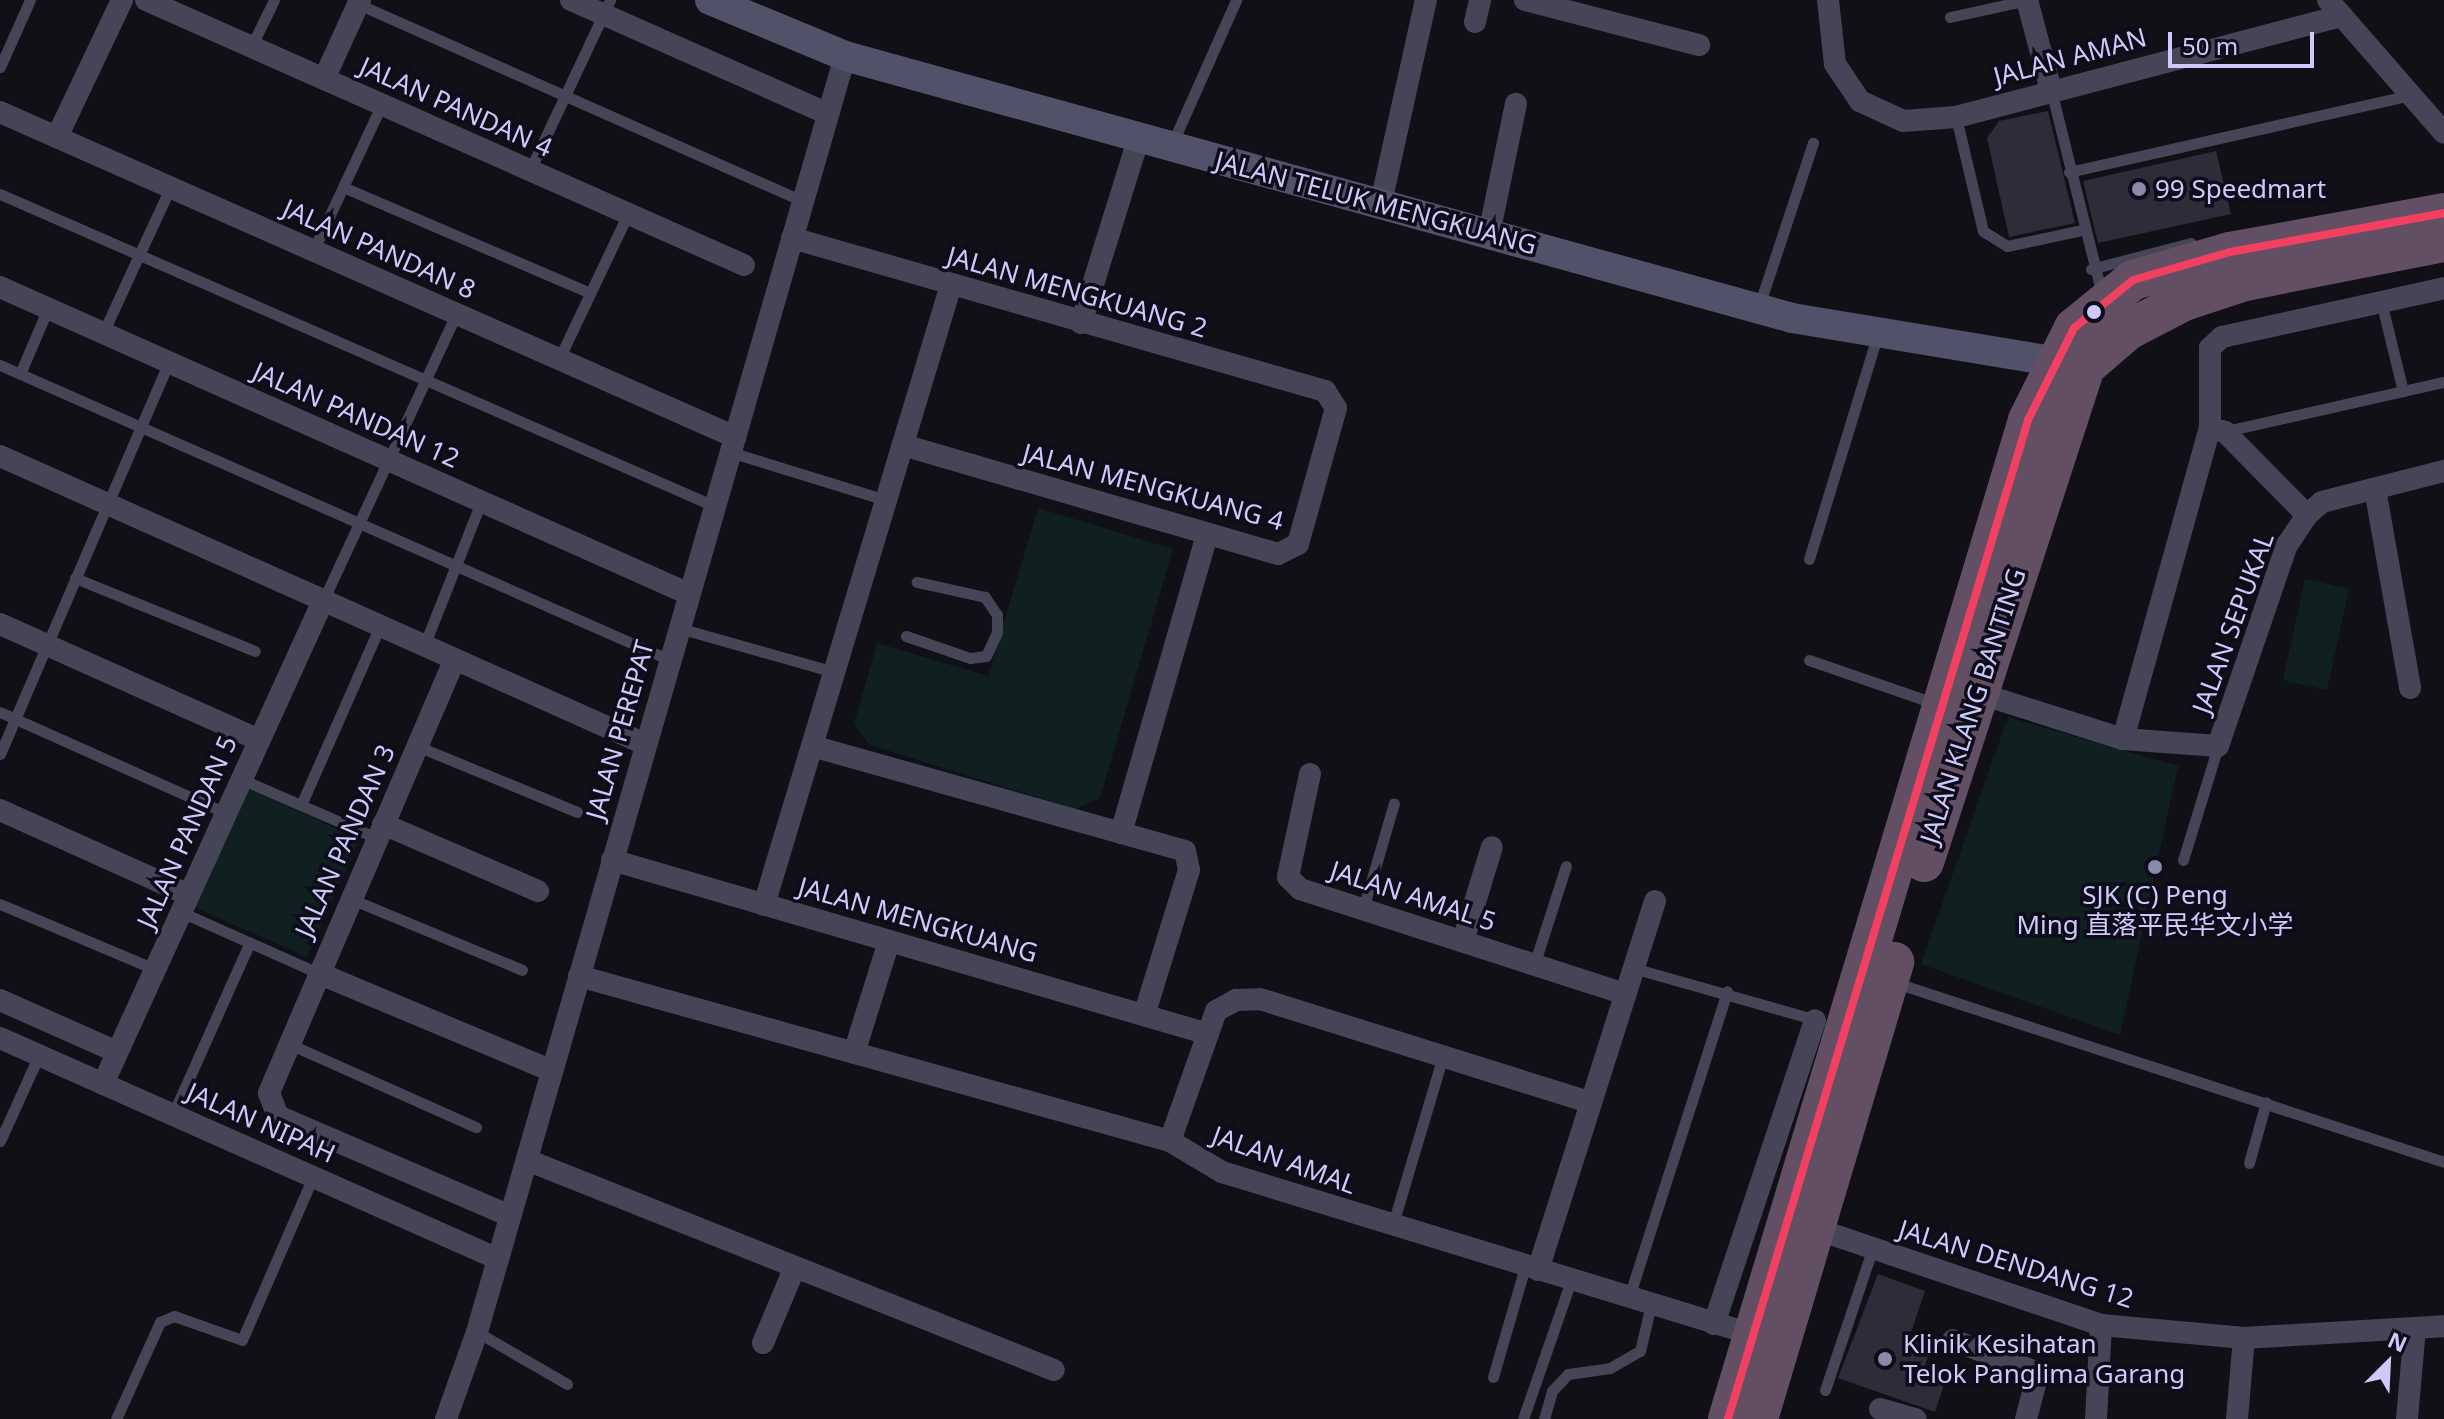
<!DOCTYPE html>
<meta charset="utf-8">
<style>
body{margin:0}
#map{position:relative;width:2444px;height:1419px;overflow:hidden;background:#101016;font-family:"Noto Sans","Noto Sans SC",sans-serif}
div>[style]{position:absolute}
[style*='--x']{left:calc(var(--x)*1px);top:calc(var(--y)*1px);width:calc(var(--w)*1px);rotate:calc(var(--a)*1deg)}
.green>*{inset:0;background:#102020}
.building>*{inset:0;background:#2e2c39}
.lane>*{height:11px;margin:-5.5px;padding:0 5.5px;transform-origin:5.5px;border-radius:5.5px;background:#454557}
.street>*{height:22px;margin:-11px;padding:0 11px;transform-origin:11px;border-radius:11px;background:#454557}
.secondary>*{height:30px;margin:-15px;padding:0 15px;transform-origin:15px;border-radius:15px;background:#51526a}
.highway>*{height:40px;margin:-20px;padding:0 20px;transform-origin:20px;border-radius:20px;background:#624f64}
.bus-1>*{height:8px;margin:-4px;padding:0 4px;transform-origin:4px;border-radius:4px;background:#f24062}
.dots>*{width:22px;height:22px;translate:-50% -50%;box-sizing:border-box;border:4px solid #0e0c1a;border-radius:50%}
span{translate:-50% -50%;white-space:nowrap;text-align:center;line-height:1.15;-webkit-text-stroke:7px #0e0c1a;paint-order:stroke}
.street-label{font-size:26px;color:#cdcafa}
.poi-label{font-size:26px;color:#cdcafa}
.left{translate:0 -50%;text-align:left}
.north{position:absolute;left:2348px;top:1323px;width:80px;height:80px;-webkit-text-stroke:6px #0e0c1a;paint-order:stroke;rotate:24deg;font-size:22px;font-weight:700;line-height:32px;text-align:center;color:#cdcafa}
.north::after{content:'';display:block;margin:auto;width:28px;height:36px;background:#cdcafa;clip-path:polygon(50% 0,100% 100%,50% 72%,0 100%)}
.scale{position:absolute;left:2168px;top:32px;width:146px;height:36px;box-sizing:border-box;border:4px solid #cdcafa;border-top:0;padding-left:10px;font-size:24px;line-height:28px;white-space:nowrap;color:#cdcafa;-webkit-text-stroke:6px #0e0c1a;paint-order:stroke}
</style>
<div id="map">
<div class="green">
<i style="clip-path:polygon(1038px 508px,1173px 549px,1100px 798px,1075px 809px,870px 745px,854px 724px,877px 643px,988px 676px)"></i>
<i style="clip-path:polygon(2305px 579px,2349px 589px,2327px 690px,2283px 680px)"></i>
<i style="clip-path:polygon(2008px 717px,2178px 766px,2120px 1035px,1921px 964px)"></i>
<i style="clip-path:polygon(247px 788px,360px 839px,307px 957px,194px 907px)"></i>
</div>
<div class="building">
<i style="clip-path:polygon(2048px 111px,2075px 223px,2009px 237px,1987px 138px,1999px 121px)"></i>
<i style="clip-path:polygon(2216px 151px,2231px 214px,2098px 243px,2083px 181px)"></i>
<i style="clip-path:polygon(1878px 1274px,1925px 1291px,1910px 1335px,1933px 1343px,1922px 1374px,1945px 1382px,1935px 1412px,1838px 1378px)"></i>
</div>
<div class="lane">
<i style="--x:358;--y:4;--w:487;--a:23.9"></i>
<i style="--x:1950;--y:17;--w:80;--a:-12.3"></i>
<i style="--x:251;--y:47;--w:52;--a:-63.9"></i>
<i style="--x:0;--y:67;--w:73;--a:-65.9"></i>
<i style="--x:2051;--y:90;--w:210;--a:76"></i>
<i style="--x:1956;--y:117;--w:117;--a:76.7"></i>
<i style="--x:1983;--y:231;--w:28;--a:32"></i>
<i style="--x:2007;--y:246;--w:77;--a:-12"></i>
<i style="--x:1172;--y:144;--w:158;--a:-66"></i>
<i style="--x:530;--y:170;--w:188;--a:-64.8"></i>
<i style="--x:2069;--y:172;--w:350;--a:-12.7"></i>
<i style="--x:343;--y:187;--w:269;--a:23.2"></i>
<i style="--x:0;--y:194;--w:779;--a:23.6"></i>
<i style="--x:313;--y:251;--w:162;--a:-64.9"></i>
<i style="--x:2091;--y:269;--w:103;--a:-14.6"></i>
<i style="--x:2381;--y:301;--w:93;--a:76.3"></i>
<i style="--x:1759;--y:306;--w:172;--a:-71.7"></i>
<i style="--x:103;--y:333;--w:160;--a:-65.2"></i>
<i style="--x:559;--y:359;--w:161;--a:-64.6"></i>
<i style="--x:0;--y:365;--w:732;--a:23.76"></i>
<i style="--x:20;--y:374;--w:72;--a:-67"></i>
<i style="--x:2226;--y:431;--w:223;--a:-12.7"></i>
<i style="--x:730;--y:452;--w:163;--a:17.1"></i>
<i style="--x:1809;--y:559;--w:233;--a:-73"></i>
<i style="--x:75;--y:578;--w:194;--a:22.1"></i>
<i style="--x:322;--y:603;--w:319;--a:-65.1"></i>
<i style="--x:679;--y:628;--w:161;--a:15.8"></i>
<i style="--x:906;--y:636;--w:68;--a:19"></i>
<i style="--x:970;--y:658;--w:16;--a:-7"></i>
<i style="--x:986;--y:656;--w:26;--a:-65"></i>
<i style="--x:997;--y:632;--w:17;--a:-90"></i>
<i style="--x:997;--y:615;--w:22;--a:-124"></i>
<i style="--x:985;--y:597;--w:70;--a:-167.6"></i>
<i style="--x:424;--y:646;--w:155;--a:-68.4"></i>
<i style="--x:1809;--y:660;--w:132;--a:19"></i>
<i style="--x:0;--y:712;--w:248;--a:24.1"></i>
<i style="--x:417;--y:746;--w:173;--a:22.4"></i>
<i style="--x:0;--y:754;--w:427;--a:-66.7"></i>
<i style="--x:241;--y:779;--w:148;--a:23.5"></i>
<i style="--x:301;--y:805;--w:193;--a:-66.2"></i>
<i style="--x:2183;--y:860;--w:119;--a:-72.9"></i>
<i style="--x:351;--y:899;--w:185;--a:22.5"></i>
<i style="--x:0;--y:904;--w:168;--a:22.8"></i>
<i style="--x:1363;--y:909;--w:110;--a:-73.7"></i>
<i style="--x:181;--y:912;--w:150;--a:24"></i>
<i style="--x:1534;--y:965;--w:104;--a:-72.1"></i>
<i style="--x:1633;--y:968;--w:191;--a:15.8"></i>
<i style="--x:1893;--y:982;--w:580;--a:18.09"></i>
<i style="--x:287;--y:1043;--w:207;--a:24"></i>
<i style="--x:173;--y:1114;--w:188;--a:-65.9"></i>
<i style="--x:0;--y:1141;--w:94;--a:-65.6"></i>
<i style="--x:2249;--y:1163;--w:63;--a:-74.4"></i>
<i style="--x:1392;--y:1227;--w:178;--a:-73.4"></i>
<i style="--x:1629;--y:1297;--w:321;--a:-72.2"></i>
<i style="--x:477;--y:1332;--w:104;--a:30"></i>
<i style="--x:1493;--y:1377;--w:115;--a:-73.8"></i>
<i style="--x:1825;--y:1390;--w:148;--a:-71.4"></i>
<i style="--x:116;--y:1419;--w:107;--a:-65.6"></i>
<i style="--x:160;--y:1322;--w:15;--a:-23"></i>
<i style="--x:174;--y:1316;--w:72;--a:19.4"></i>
<i style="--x:242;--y:1340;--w:178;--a:-66.5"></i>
<i style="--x:1523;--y:1419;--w:147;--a:-70.9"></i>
<i style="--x:1544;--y:1419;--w:29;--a:-74"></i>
<i style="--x:1552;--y:1391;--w:23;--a:-47"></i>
<i style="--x:1568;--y:1374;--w:42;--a:-8.1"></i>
<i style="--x:1610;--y:1368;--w:34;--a:-30"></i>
<i style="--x:1640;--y:1351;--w:47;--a:-76.6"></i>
</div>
<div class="street">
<i style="--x:146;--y:0;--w:654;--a:23.9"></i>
<i style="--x:571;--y:0;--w:281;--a:23.9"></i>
<i style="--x:1525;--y:0;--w:180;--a:14.5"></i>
<i style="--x:1828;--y:0;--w:64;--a:83.8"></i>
<i style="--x:1835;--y:64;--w:45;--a:56"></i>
<i style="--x:1860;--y:101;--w:47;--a:24.9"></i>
<i style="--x:1903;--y:121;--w:53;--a:-4.3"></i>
<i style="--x:1956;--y:117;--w:399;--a:-14.7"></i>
<i style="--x:2027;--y:0;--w:93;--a:75.1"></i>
<i style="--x:2328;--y:0;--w:176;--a:48.9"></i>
<i style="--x:1475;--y:22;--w:23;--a:-77"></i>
<i style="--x:324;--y:79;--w:87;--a:-65.5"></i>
<i style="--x:0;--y:112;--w:804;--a:23.85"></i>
<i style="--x:57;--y:137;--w:152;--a:-64.6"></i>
<i style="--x:1380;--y:207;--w:212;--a:-77.5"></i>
<i style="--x:1489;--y:234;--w:133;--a:-78.3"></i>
<i style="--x:792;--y:238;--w:555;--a:16.02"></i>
<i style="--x:1325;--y:391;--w:20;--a:57"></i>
<i style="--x:1336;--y:408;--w:141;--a:105.6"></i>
<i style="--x:1298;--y:544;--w:22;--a:153"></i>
<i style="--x:1278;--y:554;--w:391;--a:-163.8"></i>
<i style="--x:0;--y:287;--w:754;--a:24.02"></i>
<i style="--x:1081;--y:323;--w:192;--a:-72.7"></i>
<i style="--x:0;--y:456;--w:706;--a:24.06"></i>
<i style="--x:2375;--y:489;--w:202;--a:80"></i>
<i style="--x:2307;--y:515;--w:117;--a:-134.7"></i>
<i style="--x:2225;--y:432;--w:16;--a:-165"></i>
<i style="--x:2210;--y:428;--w:80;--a:-90"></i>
<i style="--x:2210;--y:348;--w:16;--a:-43"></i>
<i style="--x:2222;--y:337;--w:227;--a:-12.4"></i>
<i style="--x:0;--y:624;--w:284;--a:24.1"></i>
<i style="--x:454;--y:661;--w:470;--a:113.2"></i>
<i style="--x:269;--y:1093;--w:25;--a:69"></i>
<i style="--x:278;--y:1116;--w:253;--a:23.3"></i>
<i style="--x:1978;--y:693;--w:152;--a:17.6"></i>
<i style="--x:2123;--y:739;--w:95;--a:4.2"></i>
<i style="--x:2218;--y:746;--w:213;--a:-71.1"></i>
<i style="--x:2287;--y:545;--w:36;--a:-56"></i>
<i style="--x:2307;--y:515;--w:20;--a:-41"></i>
<i style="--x:2322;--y:502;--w:126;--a:-14.3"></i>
<i style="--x:2123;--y:739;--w:323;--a:-74.4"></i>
<i style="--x:812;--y:746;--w:387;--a:15.7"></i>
<i style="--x:1185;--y:851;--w:19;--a:78"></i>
<i style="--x:1189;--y:870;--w:152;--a:107.2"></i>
<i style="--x:1310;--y:774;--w:105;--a:102.1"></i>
<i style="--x:1288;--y:877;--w:17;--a:45"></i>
<i style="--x:1300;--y:889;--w:342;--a:17.9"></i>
<i style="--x:0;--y:810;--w:207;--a:24.2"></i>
<i style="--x:383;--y:824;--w:169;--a:23.4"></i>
<i style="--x:1121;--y:833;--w:310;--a:-73.9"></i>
<i style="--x:612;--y:860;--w:621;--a:16.27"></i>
<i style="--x:764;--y:905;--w:648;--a:-73.22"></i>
<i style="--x:1463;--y:941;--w:98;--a:-72.9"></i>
<i style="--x:318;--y:973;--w:254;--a:22.7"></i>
<i style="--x:579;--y:976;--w:614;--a:15.6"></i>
<i style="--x:1170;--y:1141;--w:61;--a:30.8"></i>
<i style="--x:1222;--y:1172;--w:556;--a:17.03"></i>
<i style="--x:0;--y:1000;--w:128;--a:24"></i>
<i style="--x:0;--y:1038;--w:545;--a:23.93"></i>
<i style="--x:854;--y:1053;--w:117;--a:-72.6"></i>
<i style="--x:103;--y:1084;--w:529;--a:-65.52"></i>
<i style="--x:1170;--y:1141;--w:138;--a:-70.5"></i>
<i style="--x:1216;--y:1011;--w:23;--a:-29"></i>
<i style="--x:1236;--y:1000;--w:24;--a:-2"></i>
<i style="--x:1260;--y:999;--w:347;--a:17.4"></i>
<i style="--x:527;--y:1160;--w:567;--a:21.73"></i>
<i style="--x:1816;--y:1229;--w:301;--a:18.6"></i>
<i style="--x:2101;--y:1325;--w:144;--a:5.2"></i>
<i style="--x:2244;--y:1338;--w:200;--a:-3.4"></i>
<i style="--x:1538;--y:1270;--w:387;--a:-72.4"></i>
<i style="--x:1714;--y:1324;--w:320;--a:-71.6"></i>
<i style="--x:1953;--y:1340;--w:91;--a:21.2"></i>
<i style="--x:2038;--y:1373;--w:48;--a:104.6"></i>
<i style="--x:763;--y:1343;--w:82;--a:-67.2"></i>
<i style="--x:1880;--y:1409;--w:37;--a:16"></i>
<i style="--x:446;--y:1419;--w:92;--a:-70.4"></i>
<i style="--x:477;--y:1332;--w:1328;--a:-73.91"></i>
<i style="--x:2096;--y:1419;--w:94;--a:-87"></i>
<i style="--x:2237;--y:1419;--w:81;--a:-85.1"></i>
<i style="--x:2407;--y:1419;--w:91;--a:-85"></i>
</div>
<div class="secondary">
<i style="--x:710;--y:0;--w:146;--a:22.5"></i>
<i style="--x:845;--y:56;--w:983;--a:15.46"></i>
<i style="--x:1792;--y:318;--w:289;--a:9.4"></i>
</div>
<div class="highway">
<i style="--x:1924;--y:862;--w:521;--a:-71.98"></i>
<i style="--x:2085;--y:367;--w:57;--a:-40.7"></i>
<i style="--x:2128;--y:330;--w:63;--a:-27.4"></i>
<i style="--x:2184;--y:301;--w:64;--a:-18.2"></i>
<i style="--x:2245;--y:281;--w:203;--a:-11.1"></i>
<i style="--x:1728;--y:1419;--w:1043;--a:-73.28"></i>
<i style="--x:2028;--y:420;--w:103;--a:-63.4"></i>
<i style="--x:2074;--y:328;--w:76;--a:-39.1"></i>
<i style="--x:2133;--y:280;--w:101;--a:-16.1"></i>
<i style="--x:2230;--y:252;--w:218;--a:-10.3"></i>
<i style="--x:1758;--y:1419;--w:477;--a:-73.4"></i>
</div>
<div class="bus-1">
<i style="--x:1728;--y:1419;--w:1043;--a:-73.28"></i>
<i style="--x:2028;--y:420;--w:103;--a:-63.4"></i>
<i style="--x:2074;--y:328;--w:76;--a:-39.1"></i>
<i style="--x:2133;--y:280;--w:101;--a:-16.1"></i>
<i style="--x:2230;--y:252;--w:218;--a:-10.3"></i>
</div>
<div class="dots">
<i style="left:2139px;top:189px;background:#8b89aa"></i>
<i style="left:2094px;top:312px;background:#cdcafa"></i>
<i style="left:2155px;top:867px;background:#8b89aa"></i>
<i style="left:1885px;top:1359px;background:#8b89aa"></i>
</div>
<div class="street-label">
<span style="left:2070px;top:57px;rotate:-15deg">JALAN AMAN</span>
<span style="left:456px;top:107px;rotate:24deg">JALAN PANDAN 4</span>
<span style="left:1376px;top:203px;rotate:15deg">JALAN TELUK MENGKUANG</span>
<span style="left:379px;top:249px;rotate:24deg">JALAN PANDAN 8</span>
<span style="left:1077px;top:292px;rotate:16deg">JALAN MENGKUANG 2</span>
<span style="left:356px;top:415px;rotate:24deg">JALAN PANDAN 12</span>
<span style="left:1153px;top:487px;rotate:15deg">JALAN MENGKUANG 4</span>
<span style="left:2233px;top:623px;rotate:-70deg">JALAN SEPUKAL</span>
<span style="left:1973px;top:706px;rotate:-72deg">JALAN KLANG BANTING</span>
<span style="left:620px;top:730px;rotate:-74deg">JALAN PEREPAT</span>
<span style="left:187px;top:832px;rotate:-66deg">JALAN PANDAN 5</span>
<span style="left:345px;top:841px;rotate:-66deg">JALAN PANDAN 3</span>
<span style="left:1413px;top:896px;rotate:18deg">JALAN AMAL 5</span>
<span style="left:918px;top:920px;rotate:16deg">JALAN MENGKUANG</span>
<span style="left:261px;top:1123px;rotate:24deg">JALAN NIPAH</span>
<span style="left:1284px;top:1160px;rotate:20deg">JALAN AMAL</span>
<span style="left:2016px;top:1264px;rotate:17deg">JALAN DENDANG 12</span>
</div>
<div class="poi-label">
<span class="left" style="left:2155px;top:189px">99 Speedmart</span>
<span style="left:2155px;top:910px">SJK (C) Peng<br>Ming 直落平民华文小学</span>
<span class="left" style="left:1903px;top:1359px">Klinik Kesihatan<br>Telok Panglima Garang</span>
</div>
<div class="north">N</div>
<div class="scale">50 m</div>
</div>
